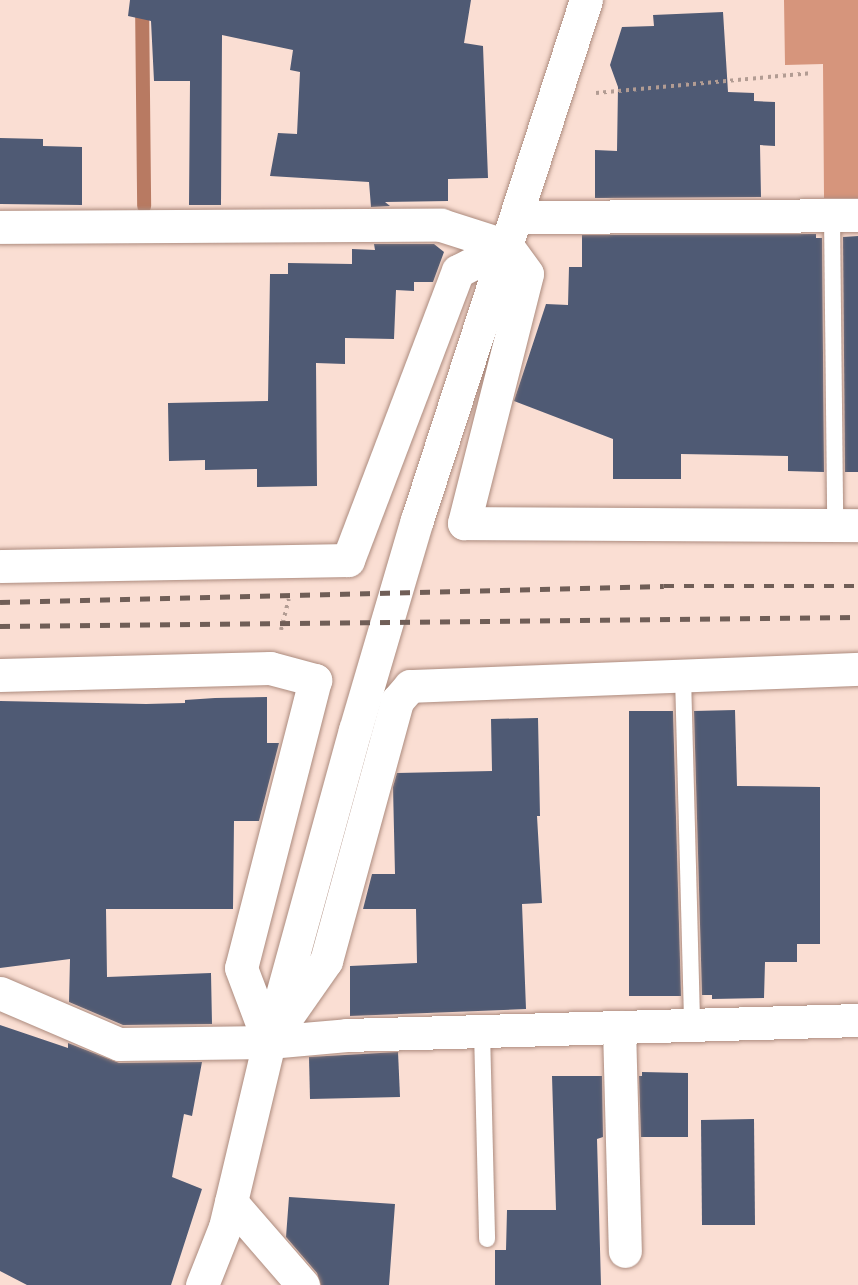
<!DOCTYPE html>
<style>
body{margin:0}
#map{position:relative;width:858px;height:1285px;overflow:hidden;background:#faded3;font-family:Merriweather,serif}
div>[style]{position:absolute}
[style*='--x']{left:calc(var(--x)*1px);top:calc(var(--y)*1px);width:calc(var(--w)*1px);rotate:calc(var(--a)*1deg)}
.forest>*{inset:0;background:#d6957c}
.stream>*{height:14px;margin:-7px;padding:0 7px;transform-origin:7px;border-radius:7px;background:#b87a62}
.building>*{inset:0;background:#4f5a74}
.path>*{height:4px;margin-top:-2px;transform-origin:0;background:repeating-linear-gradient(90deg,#b29c93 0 3px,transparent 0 7.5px)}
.roads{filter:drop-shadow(0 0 2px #ac8b7e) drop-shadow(0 0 2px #ac8b7e)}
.service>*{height:16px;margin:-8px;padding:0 8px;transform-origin:8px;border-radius:8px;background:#fff}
.minor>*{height:33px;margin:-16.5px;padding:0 16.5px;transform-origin:16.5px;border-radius:16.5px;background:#fff}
.tertiary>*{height:33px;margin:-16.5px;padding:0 16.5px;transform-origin:16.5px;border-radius:16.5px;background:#fff}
.rail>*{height:4.5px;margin-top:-2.25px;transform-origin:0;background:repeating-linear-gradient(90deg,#705e57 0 10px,transparent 0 20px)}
span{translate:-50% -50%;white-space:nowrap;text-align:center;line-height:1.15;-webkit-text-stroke:6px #faded3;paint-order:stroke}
</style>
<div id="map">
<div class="forest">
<i style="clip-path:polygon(784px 0,858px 0,858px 198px,824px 198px,823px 64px,785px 65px)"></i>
</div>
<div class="stream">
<i style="--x:142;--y:0;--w:206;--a:89.4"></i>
</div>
<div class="building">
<i style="clip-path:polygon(130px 0,471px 0,464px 43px,483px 46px,488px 178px,448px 179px,448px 201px,385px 202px,390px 206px,371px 207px,369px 182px,270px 176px,278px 133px,297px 134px,300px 72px,290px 70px,293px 50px,222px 35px,221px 205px,189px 205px,190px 81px,154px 81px,151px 21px,128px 16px)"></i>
<i style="clip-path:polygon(723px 12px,728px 92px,754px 93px,754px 101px,775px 102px,775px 146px,760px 145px,761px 197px,595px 198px,595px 150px,617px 151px,618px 87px,610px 65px,622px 27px,654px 26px,653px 15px)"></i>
<i style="clip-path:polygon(0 138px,43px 139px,43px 146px,82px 147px,82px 205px,0 204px)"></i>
<i style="clip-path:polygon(816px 234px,816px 238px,822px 238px,824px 472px,788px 471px,788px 456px,681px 454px,681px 479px,613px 479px,613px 439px,514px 401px,546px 304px,568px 305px,569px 267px,582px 267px,582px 235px)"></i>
<i style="clip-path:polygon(858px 236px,858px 472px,845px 472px,843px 237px)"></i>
<i style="clip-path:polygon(374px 244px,434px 244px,444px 252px,433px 282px,414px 282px,414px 291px,396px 290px,394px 339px,345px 338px,345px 364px,316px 363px,317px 486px,257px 487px,257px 469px,205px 470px,205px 460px,169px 461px,168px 403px,268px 401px,270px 274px,288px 274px,288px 263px,352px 264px,352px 249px,375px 250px)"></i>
<i style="clip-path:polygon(267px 697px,267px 743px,279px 743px,259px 821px,234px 821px,233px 909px,106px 909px,107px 977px,211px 973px,212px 1024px,123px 1025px,69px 1002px,70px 959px,0 968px,0 701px,146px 704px,185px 703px,185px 700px,215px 698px)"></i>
<i style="clip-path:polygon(735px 710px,737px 786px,820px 787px,820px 944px,797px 944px,797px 962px,765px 962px,764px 998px,712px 999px,712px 995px,702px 995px,694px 711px)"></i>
<i style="clip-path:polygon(629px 711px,673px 711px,681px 996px,629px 996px)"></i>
<i style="clip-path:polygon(538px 718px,540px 816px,537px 816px,542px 903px,522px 904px,526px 1009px,350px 1016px,350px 966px,417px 963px,416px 909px,363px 909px,372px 874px,395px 874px,393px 787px,397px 773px,492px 771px,491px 719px)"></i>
<i style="clip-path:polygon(0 1025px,68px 1048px,68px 1043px,119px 1063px,202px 1062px,192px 1116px,184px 1114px,172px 1177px,202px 1189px,171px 1285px,27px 1285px,0 1271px)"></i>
<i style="clip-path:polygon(398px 1052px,400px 1097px,310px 1099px,309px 1057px)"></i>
<i style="clip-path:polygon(642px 1072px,688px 1073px,688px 1137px,641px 1137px,639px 1076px,642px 1076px)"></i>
<i style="clip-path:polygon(552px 1076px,602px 1076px,603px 1137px,597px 1139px,601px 1285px,495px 1285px,495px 1250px,506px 1250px,507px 1210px,556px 1210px)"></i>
<i style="clip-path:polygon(754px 1119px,755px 1225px,702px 1225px,701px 1120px)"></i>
<i style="clip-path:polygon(289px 1197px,395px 1204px,389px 1285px,321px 1285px,317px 1273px,286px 1237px)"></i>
</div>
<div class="path">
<i style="--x:596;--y:93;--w:215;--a:-5.3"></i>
<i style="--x:281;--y:630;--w:32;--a:-76"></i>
</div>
<div class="roads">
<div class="service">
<i style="--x:832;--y:215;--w:310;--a:89.4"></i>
<i style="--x:683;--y:676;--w:349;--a:88.5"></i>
<i style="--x:482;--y:1031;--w:208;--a:88.6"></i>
</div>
<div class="minor">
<i style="--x:516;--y:217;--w:342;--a:-0.3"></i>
<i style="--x:0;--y:227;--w:441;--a:-0.3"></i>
<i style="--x:441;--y:225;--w:69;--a:17.7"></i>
<i style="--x:507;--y:246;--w:34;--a:54"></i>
<i style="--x:527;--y:274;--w:257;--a:104.2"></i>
<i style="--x:464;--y:523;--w:394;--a:0.3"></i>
<i style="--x:0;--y:566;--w:348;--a:-1"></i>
<i style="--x:348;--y:560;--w:309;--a:-69.2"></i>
<i style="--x:458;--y:271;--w:55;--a:-27"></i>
<i style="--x:0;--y:675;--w:270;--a:-1.5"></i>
<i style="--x:270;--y:668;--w:47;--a:14.9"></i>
<i style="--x:315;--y:680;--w:297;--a:104.4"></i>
<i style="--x:241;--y:968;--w:79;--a:69.3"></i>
<i style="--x:0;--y:993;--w:129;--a:23.2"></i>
<i style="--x:119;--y:1044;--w:150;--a:-0.8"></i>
<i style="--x:269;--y:1042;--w:78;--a:-5.1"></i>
<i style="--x:347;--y:1035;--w:511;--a:-1.68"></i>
<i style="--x:619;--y:1027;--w:224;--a:88.5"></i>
<i style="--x:272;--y:1038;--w:94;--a:-55"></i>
<i style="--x:326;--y:961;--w:270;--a:-74.7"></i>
<i style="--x:397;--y:701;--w:20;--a:-49"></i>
<i style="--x:410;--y:686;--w:448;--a:-2.2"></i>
<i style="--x:231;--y:1202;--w:110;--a:49.1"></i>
</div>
<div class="tertiary">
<i style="--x:202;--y:1285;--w:62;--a:-68.4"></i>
<i style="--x:225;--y:1227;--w:190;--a:-76.6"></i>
<i style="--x:269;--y:1042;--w:324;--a:-74.6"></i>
<i style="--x:355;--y:730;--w:219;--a:-73.6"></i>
<i style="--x:417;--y:520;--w:547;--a:-72"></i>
</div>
</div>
<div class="rail">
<i style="--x:0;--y:602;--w:664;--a:-1.38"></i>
<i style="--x:664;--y:586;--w:194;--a:0"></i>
<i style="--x:0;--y:626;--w:858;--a:-0.6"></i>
</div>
</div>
